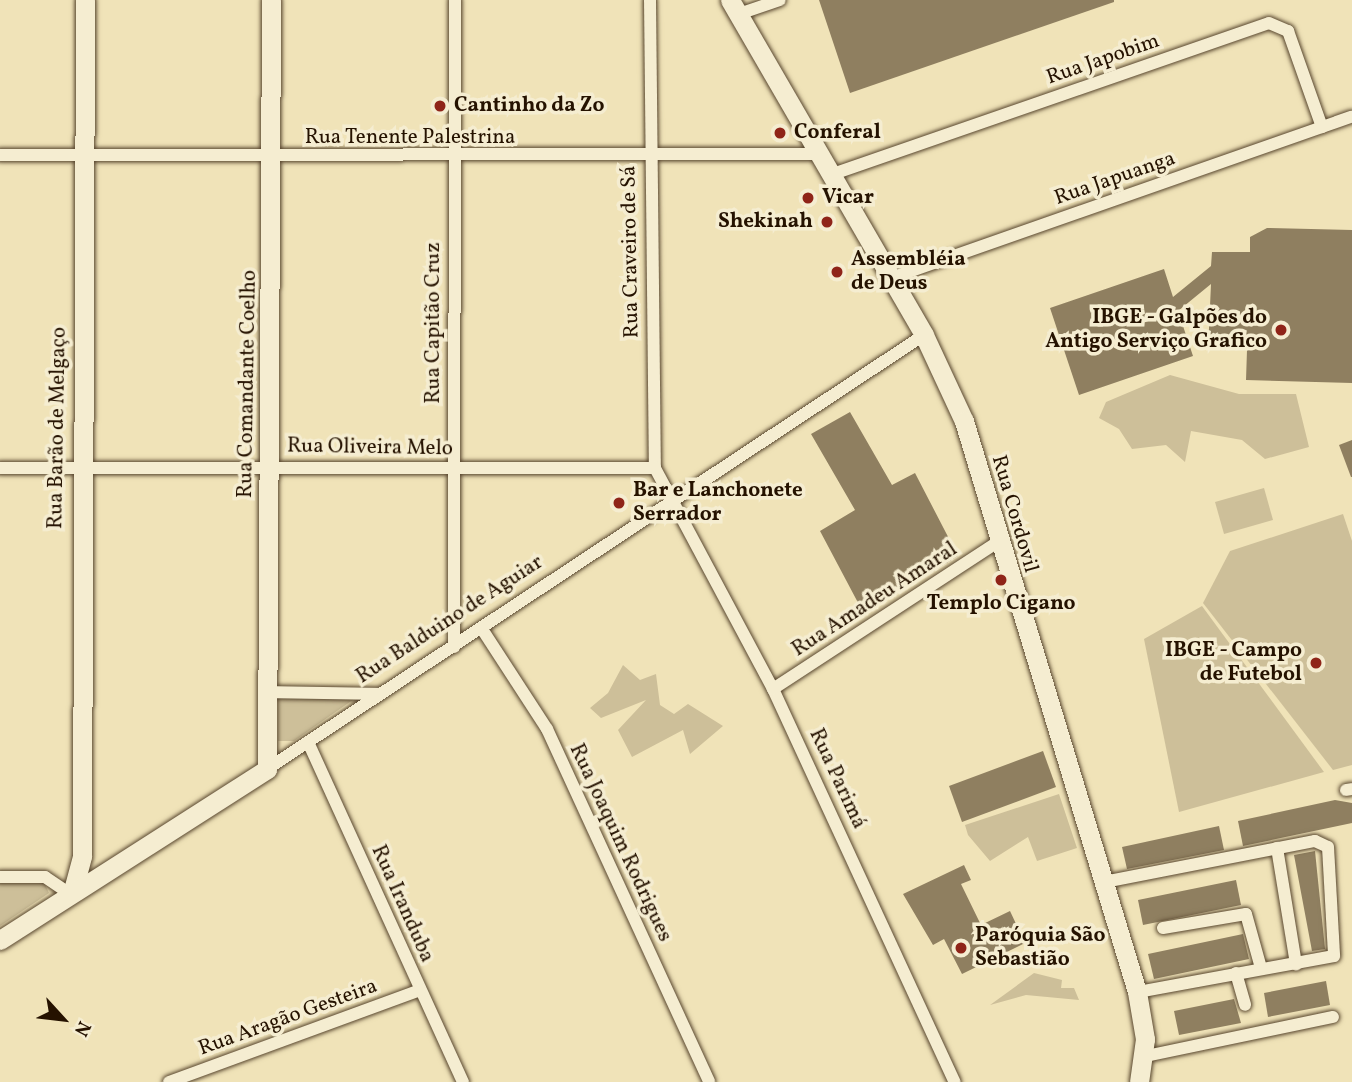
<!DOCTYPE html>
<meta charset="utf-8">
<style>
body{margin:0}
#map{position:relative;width:1352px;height:1082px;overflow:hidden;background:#f0e3b8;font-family:Vollkorn,serif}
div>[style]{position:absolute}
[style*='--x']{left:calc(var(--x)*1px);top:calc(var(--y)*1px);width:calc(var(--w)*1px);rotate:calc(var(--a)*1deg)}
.green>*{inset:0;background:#cdbf99}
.building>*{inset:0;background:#8f7f60}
.roads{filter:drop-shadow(0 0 2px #58462e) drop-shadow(0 0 2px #58462e)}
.street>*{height:12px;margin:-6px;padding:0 6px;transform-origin:6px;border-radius:6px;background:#f5edd1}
.secondary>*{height:19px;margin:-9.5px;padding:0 9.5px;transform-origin:9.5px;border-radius:9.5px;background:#f5edd1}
.dots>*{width:19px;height:19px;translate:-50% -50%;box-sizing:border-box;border:4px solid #f5edd1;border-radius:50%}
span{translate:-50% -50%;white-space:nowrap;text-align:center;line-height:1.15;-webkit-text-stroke:7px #f5edd1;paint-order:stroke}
.street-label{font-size:21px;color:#251200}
.poi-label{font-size:21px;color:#251200;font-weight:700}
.left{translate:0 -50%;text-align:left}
.right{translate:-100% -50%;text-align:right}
.north{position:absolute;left:28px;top:984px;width:70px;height:70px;-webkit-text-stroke:5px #f5edd1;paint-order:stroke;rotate:117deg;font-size:19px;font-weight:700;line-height:28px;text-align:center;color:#251200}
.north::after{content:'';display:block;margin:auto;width:24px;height:32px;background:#251200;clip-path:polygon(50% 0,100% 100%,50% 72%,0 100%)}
</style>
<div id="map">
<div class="green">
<i style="clip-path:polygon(1170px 375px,1239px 394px,1296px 394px,1309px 447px,1265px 459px,1242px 440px,1191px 431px,1185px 462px,1166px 445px,1132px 449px,1119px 429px,1099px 418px,1106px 402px)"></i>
<i style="clip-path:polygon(1264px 488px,1273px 520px,1224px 534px,1215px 502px)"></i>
<i style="clip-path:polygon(1343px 514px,1352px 541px,1352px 765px,1333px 770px,1203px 603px,1230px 551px)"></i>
<i style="clip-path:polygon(1202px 606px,1324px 772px,1179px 812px,1144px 639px)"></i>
<i style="clip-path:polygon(623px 665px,640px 680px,656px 674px,660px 705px,674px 714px,688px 704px,723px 726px,690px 754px,683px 730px,632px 757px,618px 730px,646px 700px,601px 718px,590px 708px,608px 693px)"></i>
<i style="clip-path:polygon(357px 697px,294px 741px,278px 741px,278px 698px)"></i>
<i style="clip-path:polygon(1059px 794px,1077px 848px,1037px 861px,1028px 837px,990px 861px,968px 835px,965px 825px)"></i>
<i style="clip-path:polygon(42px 878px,49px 893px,0 926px,0 880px)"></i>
<i style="clip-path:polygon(1034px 973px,1062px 980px,1061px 988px,1074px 988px,1079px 1000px,1026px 995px,990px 1005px)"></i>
</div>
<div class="building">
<i style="clip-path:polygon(819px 0,1114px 0,1114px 2px,850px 93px)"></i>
<i style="clip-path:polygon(1267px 228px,1352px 230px,1352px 383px,1246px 380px,1247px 350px,1208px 350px,1211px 284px,1178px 311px,1193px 356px,1079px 395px,1050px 308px,1164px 269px,1173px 297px,1211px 266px,1212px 252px,1250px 252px,1250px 237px)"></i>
<i style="clip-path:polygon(850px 412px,892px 485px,915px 473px,958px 556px,864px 614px,820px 531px,855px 510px,811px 434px)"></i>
<i style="clip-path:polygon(1352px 440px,1352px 477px,1351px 477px,1339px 445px)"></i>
<i style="clip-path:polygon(1043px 751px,1056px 787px,962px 822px,949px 786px)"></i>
<i style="clip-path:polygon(1335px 800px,1352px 803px,1352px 823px,1243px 846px,1238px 821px)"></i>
<i style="clip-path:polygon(1219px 826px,1224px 850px,1127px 869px,1122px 847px)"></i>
<i style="clip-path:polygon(1315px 851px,1325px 949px,1312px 951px,1294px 855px)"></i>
<i style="clip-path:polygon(964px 865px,971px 880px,961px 884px,981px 925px,1010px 911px,1025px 943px,962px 974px,944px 939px,933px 945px,903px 894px)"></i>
<i style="clip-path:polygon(1236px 880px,1241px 905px,1143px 925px,1138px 900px)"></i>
<i style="clip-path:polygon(1243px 934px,1249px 959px,1154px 979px,1148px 954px)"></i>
<i style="clip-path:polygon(1326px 981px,1330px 1005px,1268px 1017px,1264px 993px)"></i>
<i style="clip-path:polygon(1234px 999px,1241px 1023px,1179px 1035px,1174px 1011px)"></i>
</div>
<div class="roads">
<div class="street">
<i style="--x:650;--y:0;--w:468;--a:89.4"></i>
<i style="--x:655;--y:468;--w:251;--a:61.9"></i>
<i style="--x:773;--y:689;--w:433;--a:65.2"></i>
<i style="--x:739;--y:14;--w:43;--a:-18.9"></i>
<i style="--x:0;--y:155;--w:820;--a:-0.07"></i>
<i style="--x:833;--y:174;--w:461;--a:-19.1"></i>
<i style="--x:1269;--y:23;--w:21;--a:23"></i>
<i style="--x:1288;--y:31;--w:102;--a:70.5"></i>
<i style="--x:891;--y:278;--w:488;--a:-19.3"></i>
<i style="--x:0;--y:468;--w:655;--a:0"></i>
<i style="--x:482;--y:629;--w:119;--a:57"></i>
<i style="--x:547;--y:729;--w:388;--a:65.3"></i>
<i style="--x:454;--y:647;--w:647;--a:-89.91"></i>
<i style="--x:773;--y:689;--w:269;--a:-33.2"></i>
<i style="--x:268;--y:692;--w:111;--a:1"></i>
<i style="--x:308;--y:742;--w:374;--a:65.5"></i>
<i style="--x:267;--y:769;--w:787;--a:-33.45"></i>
<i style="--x:1346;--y:790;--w:6;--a:-9"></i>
<i style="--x:1277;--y:848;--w:118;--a:80.7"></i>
<i style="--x:0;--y:877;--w:45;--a:0"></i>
<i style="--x:45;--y:877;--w:29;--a:34"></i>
<i style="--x:1104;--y:882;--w:215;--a:-11"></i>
<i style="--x:1315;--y:841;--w:14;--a:25"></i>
<i style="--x:1328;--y:847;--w:109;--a:86.8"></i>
<i style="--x:1334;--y:956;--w:200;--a:169.6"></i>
<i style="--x:1163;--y:928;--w:84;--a:-9.6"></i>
<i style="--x:1246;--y:914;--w:56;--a:74.5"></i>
<i style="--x:1236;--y:973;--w:33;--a:74"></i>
<i style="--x:1146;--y:1056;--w:191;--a:-11.8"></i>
<i style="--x:169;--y:1082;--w:267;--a:-20.1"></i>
</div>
<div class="secondary">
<i style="--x:730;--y:0;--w:387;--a:59.9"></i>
<i style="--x:924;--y:335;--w:95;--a:65.1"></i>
<i style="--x:964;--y:421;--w:597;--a:73.14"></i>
<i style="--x:1137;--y:992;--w:48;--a:80.3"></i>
<i style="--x:1145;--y:1039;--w:43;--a:97.9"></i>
<i style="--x:73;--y:890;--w:35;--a:-75"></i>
<i style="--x:82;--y:856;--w:856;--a:-89.8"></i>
<i style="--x:0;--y:940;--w:317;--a:-32.6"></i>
<i style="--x:267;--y:769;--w:769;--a:-89.7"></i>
</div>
</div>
<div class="dots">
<i style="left:440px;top:106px;background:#8f2418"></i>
<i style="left:780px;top:133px;background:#8f2418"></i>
<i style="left:808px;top:198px;background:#8f2418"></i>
<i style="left:827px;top:222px;background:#8f2418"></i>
<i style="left:837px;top:272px;background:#8f2418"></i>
<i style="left:1281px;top:330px;background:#8f2418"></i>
<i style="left:619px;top:503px;background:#8f2418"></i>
<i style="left:1001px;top:580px;background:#8f2418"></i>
<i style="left:1316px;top:663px;background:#8f2418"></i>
<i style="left:961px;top:948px;background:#8f2418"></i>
</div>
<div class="street-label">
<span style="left:1103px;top:60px;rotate:-19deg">Rua Japobim</span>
<span style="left:410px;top:138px">Rua Tenente Palestrina</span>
<span style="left:1115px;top:179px;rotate:-19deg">Rua Japuanga</span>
<span style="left:631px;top:252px;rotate:-91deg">Rua Craveiro de Sá</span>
<span style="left:434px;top:323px;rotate:-90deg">Rua Capitão Cruz</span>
<span style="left:248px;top:384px;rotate:-89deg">Rua Comandante Coelho</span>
<span style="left:58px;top:428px;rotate:-89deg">Rua Barão de Melgaço</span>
<span style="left:370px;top:448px;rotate:1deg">Rua Oliveira Melo</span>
<span style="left:1014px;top:514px;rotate:74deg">Rua Cordovil</span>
<span style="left:875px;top:600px;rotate:-33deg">Rua Amadeu Amaral</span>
<span style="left:450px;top:620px;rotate:-33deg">Rua Balduino de Aguiar</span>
<span style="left:837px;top:779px;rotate:65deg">Rua Parimá</span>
<span style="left:620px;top:843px;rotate:65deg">Rua Joaquim Rodrigues</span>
<span style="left:402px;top:904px;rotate:66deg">Rua Iranduba</span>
<span style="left:288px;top:1018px;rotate:-20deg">Rua Aragão Gesteira</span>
</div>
<div class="poi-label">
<span class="left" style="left:454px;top:106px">Cantinho da Zo</span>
<span class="left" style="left:794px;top:133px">Conferal</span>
<span class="left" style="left:822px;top:198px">Vicar</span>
<span class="right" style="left:813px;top:222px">Shekinah</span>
<span class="left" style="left:851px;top:272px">Assembléia<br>de Deus</span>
<span class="right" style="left:1267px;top:330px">IBGE - Galpões do<br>Antigo Serviço Grafico</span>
<span class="left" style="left:633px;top:503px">Bar e Lanchonete<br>Serrador</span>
<span style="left:1001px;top:604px">Templo Cigano</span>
<span class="right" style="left:1302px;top:663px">IBGE - Campo<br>de Futebol</span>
<span class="left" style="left:975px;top:948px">Paróquia São<br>Sebastião</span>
</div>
<div class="north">N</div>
</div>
